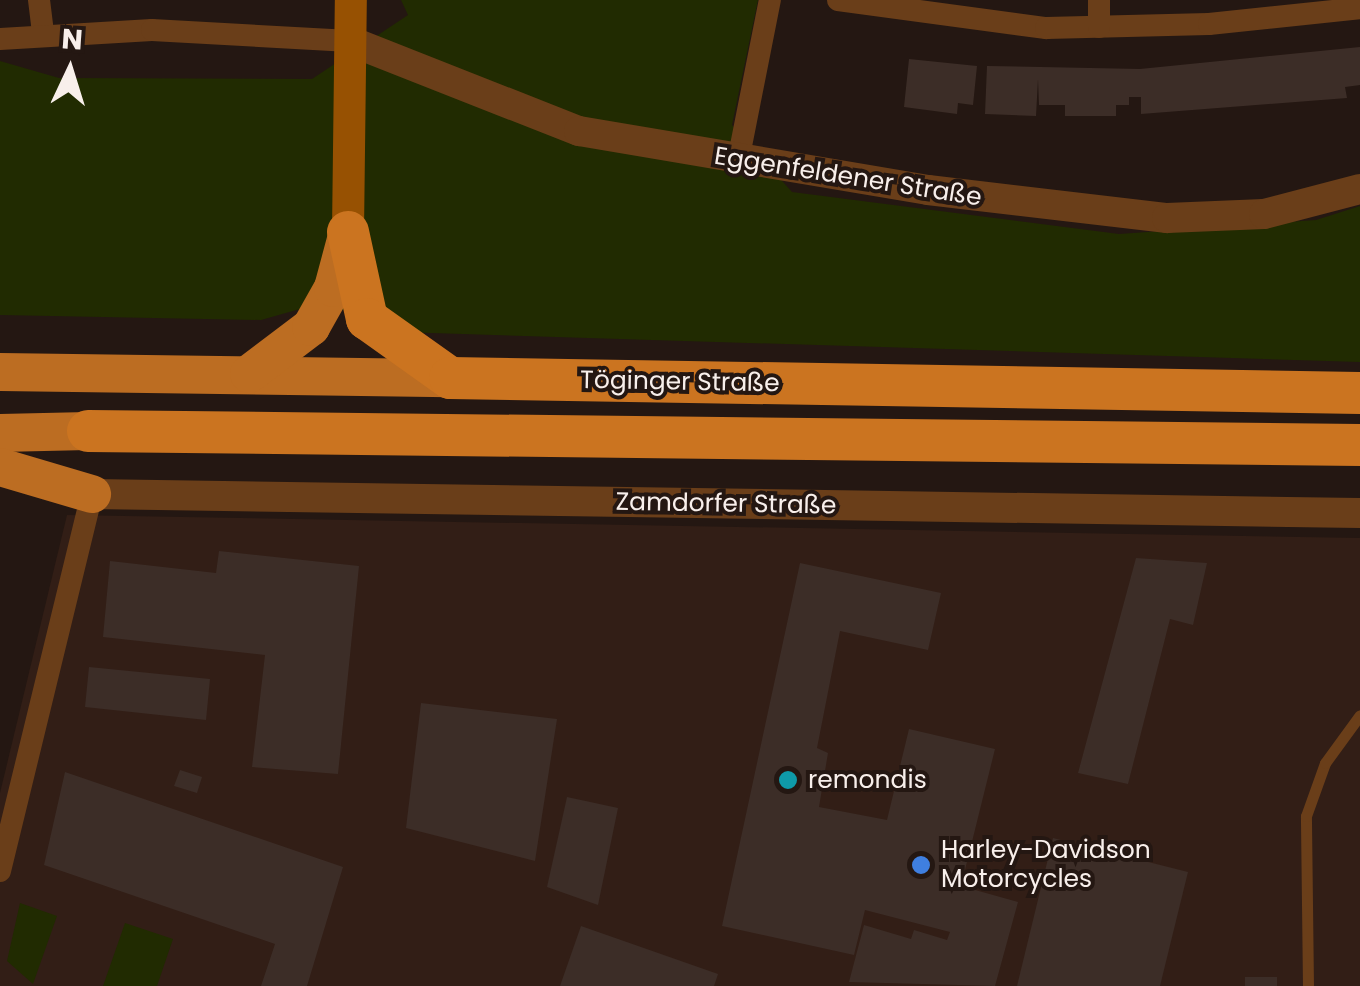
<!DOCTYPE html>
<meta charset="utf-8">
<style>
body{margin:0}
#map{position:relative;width:1360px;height:986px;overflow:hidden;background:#241712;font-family:Poppins,sans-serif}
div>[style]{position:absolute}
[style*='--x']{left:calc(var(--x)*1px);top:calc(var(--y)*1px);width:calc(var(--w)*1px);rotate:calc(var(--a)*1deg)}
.built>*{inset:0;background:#321e16}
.green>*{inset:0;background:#212b01}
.building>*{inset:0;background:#3c2d27}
.service>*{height:11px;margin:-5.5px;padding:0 5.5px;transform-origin:5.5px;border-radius:5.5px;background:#6a3e19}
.minor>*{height:22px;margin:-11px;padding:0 11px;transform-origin:11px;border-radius:11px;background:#6a3e19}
.tertiary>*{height:30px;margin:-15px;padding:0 15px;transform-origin:15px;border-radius:15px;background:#6a3e19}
.secondary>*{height:32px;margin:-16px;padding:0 16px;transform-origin:16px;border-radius:16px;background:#975102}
.trunk>*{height:38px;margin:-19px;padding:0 19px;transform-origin:19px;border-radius:19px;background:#bc6d22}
.motorway>*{height:42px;margin:-21px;padding:0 21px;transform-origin:21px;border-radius:21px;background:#cb7420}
.dots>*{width:28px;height:28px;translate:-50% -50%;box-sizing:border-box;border:5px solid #241712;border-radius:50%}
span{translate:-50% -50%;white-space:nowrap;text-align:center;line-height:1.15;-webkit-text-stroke:8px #241712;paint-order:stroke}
.street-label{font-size:25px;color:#f8efeb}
.poi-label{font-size:25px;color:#f8efeb}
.left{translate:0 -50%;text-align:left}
.north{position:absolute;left:20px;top:20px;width:100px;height:100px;-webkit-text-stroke:8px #241712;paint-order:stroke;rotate:4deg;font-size:28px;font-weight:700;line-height:40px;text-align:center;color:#f8efeb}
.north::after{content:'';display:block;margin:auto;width:35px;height:45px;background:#f8efeb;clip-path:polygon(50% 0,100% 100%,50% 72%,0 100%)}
</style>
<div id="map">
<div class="built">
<i style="clip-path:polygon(67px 515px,1360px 538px,1360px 986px,0 986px,0 793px)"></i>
</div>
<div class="green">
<i style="clip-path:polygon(401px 0,758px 0,732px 125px,792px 192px,1119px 234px,1316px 220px,1360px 206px,1360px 362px,400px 332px,376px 311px,300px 309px,261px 320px,0 315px,0 61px,59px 78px,312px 79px,408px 15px)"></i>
<i style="clip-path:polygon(20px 903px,57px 916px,33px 984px,7px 961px)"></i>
<i style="clip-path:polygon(125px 923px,173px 939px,157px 986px,103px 986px)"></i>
</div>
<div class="building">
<i style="clip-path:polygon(1360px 47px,1360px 85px,1345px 87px,1347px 98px,1141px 114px,1141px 97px,1129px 97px,1129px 105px,1116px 105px,1116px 116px,1065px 116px,1065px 105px,1039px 105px,1038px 79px,1036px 116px,985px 114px,987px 66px,1140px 69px)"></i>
<i style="clip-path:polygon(909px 59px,977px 66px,973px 105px,958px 103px,957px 114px,904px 107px)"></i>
<i style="clip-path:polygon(219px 551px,359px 566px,338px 774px,252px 767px,265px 655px,103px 637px,110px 561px,216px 573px)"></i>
<i style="clip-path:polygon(1136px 558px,1207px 563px,1193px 625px,1170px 619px,1128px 784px,1078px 773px)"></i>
<i style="clip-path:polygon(800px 563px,941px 593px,928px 650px,840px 631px,817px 748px,828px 753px,819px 807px,887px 820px,909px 729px,995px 749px,961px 886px,1018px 902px,995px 986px,849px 982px,864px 925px,911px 939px,914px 930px,947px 940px,950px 932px,865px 910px,854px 955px,722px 926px)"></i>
<i style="clip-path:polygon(89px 667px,210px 679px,206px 720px,85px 707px)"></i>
<i style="clip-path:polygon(421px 703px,557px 719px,535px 861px,406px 828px)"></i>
<i style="clip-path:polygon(180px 770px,202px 777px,197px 793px,174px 786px)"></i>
<i style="clip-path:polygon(65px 772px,343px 867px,307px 986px,261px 986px,275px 944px,44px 865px)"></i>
<i style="clip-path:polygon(567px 797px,618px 808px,598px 905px,547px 887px)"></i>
<i style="clip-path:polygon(1053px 838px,1188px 872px,1160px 986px,1017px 986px)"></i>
<i style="clip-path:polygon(581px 926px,718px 974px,714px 986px,560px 986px)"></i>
<i style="clip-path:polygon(1245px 977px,1277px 977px,1277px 986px,1245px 986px)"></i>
</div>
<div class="service">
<i style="--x:1308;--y:986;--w:170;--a:-90.7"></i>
<i style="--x:1306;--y:816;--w:56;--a:-70.3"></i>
<i style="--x:1325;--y:763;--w:59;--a:-53.9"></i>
</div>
<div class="minor">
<i style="--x:39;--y:0;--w:35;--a:83"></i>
<i style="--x:838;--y:0;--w:210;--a:7.7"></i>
<i style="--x:1046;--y:28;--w:163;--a:-1.4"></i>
<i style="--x:1209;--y:24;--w:152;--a:-6"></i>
<i style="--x:1099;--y:27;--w:27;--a:-90"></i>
<i style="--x:0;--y:39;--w:152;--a:-3.4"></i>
<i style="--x:152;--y:30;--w:198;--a:3.2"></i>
<i style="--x:738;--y:161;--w:164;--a:-78.8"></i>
<i style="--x:0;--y:871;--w:388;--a:-76.3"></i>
</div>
<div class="tertiary">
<i style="--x:350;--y:41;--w:246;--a:21.5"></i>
<i style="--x:579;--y:131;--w:354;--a:9.6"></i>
<i style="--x:928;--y:190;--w:241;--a:6.7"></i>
<i style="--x:1167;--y:218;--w:97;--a:-2.4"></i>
<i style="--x:1264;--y:214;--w:99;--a:-14.6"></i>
<i style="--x:92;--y:494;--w:1268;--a:0.86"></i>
</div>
<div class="secondary">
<i style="--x:348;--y:232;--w:232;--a:-89.3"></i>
</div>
<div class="trunk">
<i style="--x:0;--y:372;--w:450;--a:0.8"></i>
<i style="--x:249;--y:374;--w:78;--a:-37.2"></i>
<i style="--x:311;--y:327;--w:45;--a:-60.6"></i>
<i style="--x:333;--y:288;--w:58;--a:-75"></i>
<i style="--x:0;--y:433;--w:88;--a:-1.3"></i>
<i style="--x:0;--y:467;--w:96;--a:16.4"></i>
</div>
<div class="motorway">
<i style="--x:348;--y:232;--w:89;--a:77.7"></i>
<i style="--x:367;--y:319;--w:102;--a:35.4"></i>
<i style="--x:450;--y:378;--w:910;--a:0.94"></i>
<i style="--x:88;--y:431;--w:1272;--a:0.63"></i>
</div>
<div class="dots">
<i style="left:788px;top:780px;background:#0f9aa8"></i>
<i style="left:921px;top:865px;background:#3f7fe0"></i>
</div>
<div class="street-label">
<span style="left:848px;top:177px;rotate:9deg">Eggenfeldener Straße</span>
<span style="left:680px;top:382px;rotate:1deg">Töginger Straße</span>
<span style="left:726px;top:504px;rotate:1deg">Zamdorfer Straße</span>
</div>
<div class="poi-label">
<span class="left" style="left:808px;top:780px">remondis</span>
<span class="left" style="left:941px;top:865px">Harley-Davidson<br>Motorcycles</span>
</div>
<div class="north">N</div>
</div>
